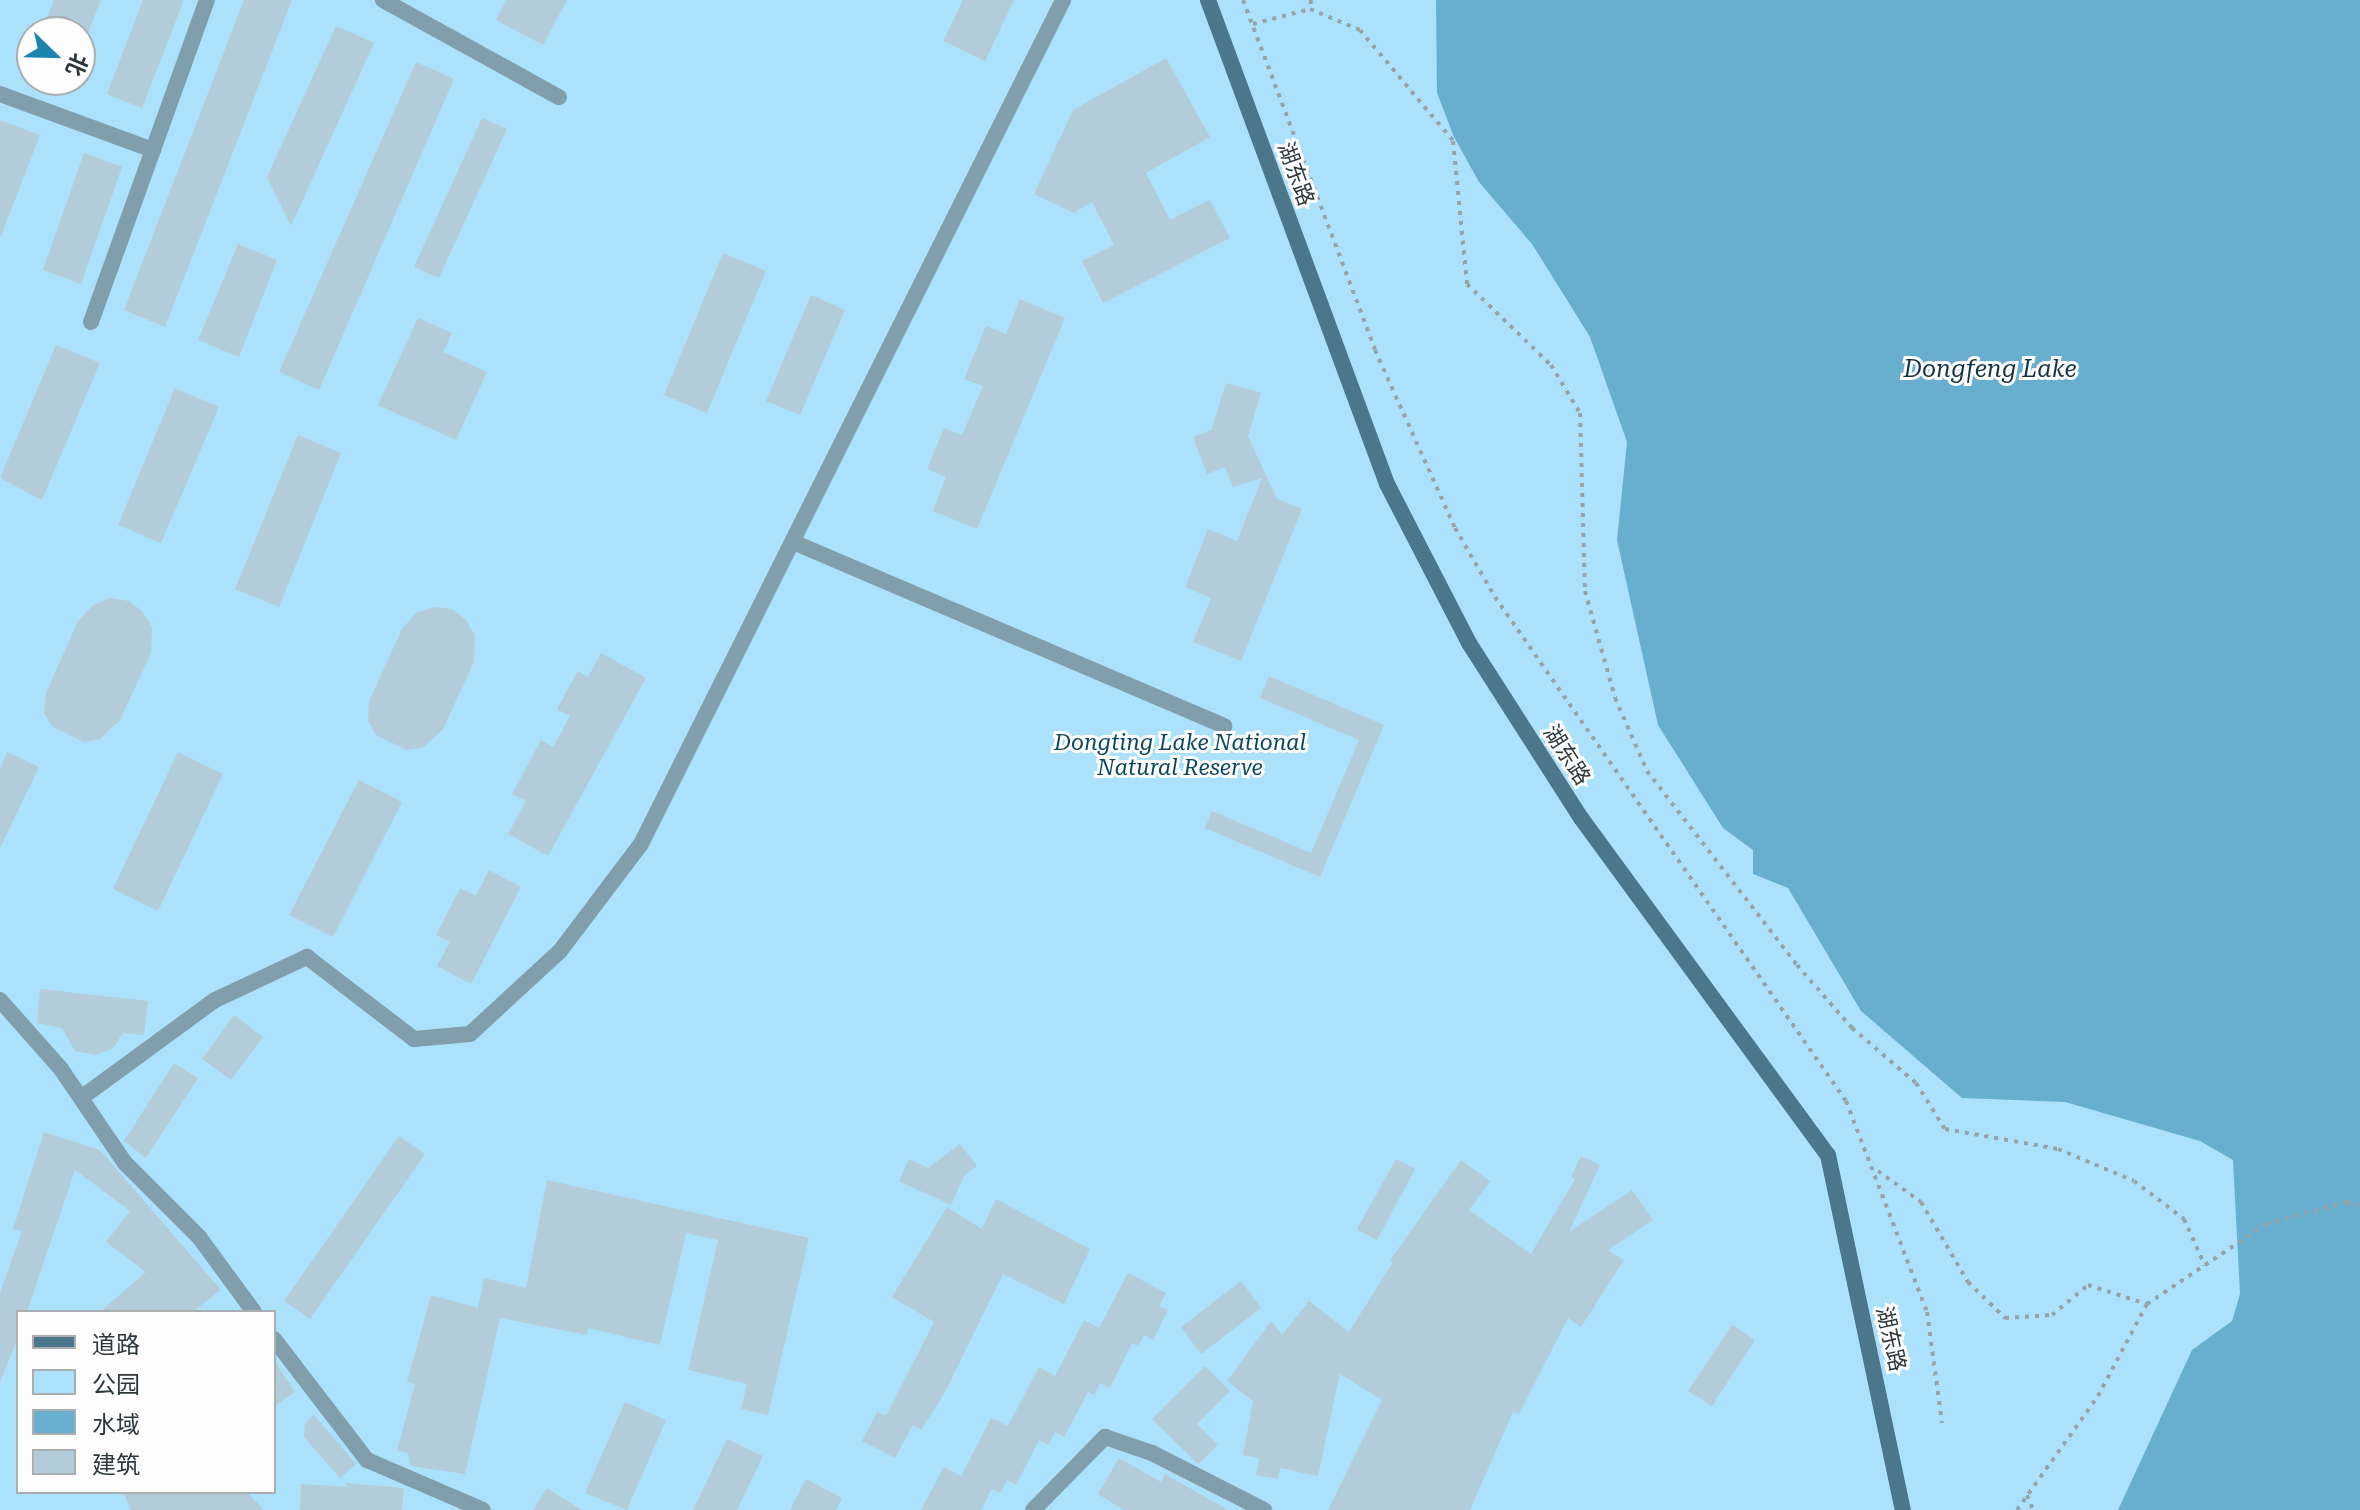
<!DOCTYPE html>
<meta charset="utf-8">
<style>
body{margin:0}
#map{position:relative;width:2360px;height:1510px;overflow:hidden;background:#dff4fe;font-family:"Roboto Serif","Noto Sans SC",serif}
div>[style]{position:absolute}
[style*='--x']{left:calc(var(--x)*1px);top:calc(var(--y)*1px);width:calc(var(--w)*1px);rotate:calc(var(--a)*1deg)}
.green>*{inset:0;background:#ace1fb}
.water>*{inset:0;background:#68aecf}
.building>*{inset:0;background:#b3ccd9}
.path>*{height:4px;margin-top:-2px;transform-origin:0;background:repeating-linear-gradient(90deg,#93a4ab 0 4px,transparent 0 10px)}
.street>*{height:16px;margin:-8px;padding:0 8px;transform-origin:8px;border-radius:8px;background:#819ead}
.secondary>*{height:16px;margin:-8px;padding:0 8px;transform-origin:8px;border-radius:8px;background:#4b768b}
span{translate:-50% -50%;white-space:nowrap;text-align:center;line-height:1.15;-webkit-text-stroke:6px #fdfdfd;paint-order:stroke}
.street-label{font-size:22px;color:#2d373c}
.park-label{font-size:22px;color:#0a475e;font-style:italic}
.water-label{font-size:24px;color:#143543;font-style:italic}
.legend{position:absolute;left:16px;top:1310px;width:260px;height:184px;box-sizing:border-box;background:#fdfdfd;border:2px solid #aaaeb0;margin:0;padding:10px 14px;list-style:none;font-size:24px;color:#2d373c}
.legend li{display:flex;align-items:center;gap:16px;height:40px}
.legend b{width:40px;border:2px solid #aaaeb0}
.north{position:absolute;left:16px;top:16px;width:80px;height:80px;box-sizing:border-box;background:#fdfdfd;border:2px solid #aaaeb0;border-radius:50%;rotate:113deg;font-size:22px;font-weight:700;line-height:32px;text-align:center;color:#2d373c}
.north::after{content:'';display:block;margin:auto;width:28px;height:36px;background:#1c85ae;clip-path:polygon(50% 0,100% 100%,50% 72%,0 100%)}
</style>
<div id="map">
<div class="green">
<i style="clip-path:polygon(evenodd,0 0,2360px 0,2360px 1510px,0 1510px,0 0,32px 32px,80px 32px,80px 80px,32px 80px,32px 32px,0 0,18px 1312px,274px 1312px,274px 1492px,18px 1492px,18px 1312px)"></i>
</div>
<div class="water">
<i style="clip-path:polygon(1436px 0,2360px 0,2360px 1510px,2118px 1510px,2192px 1350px,2232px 1321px,2240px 1294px,2233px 1160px,2200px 1141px,2065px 1102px,1962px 1098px,1861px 1011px,1788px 888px,1753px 874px,1753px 850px,1723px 828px,1658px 725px,1617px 540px,1627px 442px,1590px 337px,1532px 244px,1479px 182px,1454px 137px,1437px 93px)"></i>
</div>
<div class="building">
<i style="clip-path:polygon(54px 0,101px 0,88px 32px,41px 32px)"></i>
<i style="clip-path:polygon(143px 0,184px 0,142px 108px,107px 94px)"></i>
<i style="clip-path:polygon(244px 0,292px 0,165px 327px,124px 310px)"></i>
<i style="clip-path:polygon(506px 0,567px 0,543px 45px,496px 20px)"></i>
<i style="clip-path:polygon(963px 0,1014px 0,985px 61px,943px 41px)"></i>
<i style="clip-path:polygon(336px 26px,374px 43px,291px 226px,267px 177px)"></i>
<i style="clip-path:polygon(1166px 58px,1210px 137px,1146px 173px,1170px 220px,1210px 200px,1230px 238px,1103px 303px,1082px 261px,1114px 245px,1092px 202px,1074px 213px,1034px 194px,1073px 110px)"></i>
<i style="clip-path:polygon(416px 62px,454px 79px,319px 390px,279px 372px)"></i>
<i style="clip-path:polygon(482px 118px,507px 129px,439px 278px,414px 267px)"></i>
<i style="clip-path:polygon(0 120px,40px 135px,1px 236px,0 236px)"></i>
<i style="clip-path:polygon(84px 153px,122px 167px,81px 284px,43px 270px)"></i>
<i style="clip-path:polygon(238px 244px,277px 260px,239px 357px,198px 340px)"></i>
<i style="clip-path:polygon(723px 253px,766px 271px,707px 413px,664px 395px)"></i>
<i style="clip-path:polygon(811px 295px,845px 310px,800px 415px,766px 401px)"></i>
<i style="clip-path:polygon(1020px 299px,1065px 318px,977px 529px,933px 511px,946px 477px,927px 469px,944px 428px,962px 435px,983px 386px,964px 379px,986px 326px,1006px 334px)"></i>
<i style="clip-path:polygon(418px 318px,452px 333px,443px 352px,487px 372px,456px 440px,378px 405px)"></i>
<i style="clip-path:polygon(56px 345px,100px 363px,42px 500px,0 478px)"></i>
<i style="clip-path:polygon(1226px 383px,1261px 393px,1248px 436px,1277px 499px,1302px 509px,1241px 661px,1193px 642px,1211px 598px,1185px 587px,1208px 529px,1237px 541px,1262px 478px,1233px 487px,1225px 467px,1207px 474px,1193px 437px,1211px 430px)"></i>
<i style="clip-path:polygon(175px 388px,219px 407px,161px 543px,118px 525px)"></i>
<i style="clip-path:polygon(298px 435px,341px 453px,279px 607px,235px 589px)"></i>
<i style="clip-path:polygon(110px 598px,129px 601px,142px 611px,152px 627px,151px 653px,120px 720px,100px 739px,84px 742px,53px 727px,44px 713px,46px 693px,78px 621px,93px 605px)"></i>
<i style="clip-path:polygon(434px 607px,452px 609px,465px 619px,475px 635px,474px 662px,443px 729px,424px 747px,407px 750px,376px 735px,368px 721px,369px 701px,402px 629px,416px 613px)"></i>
<i style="clip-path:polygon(601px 653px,646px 678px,548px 856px,508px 834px,526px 801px,512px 794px,541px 740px,553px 747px,570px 716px,557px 709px,578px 671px,588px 677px)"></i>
<i style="clip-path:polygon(1269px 676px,1384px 725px,1320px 877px,1205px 828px,1212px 811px,1311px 853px,1359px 740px,1260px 698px)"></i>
<i style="clip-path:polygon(7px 752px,39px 767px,0 848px,0 768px)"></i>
<i style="clip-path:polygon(178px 752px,223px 774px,158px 911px,113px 889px)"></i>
<i style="clip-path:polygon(359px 780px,402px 802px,333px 937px,289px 915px)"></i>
<i style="clip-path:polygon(489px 870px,521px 887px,471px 984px,437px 966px,450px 942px,436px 935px,460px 888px,476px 896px)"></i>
<i style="clip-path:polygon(40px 989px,148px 1001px,144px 1035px,123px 1033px,113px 1048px,96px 1055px,75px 1051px,62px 1028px,37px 1023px)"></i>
<i style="clip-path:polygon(234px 1015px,263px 1037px,231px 1080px,202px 1059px)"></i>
<i style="clip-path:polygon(174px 1063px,198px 1078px,146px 1158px,124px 1141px)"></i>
<i style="clip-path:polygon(44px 1132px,100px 1150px,221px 1290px,192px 1312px,100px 1312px,146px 1272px,106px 1242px,130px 1211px,75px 1170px,27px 1312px,18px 1312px,18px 1338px,0 1382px,0 1293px,22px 1231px,13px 1229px)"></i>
<i style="clip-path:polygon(399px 1136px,425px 1154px,310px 1319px,284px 1301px)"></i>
<i style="clip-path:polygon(960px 1144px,977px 1166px,964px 1176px,951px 1205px,899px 1181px,909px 1159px,928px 1168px)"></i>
<i style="clip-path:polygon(1581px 1156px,1600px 1165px,1569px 1232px,1632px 1190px,1653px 1220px,1608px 1250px,1624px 1260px,1581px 1327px,1568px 1318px,1519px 1414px,1513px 1412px,1470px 1510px,1328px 1510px,1382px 1400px,1340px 1374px,1318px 1476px,1280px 1468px,1278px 1479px,1256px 1475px,1259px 1458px,1243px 1455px,1253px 1401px,1227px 1381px,1271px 1321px,1282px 1335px,1309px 1301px,1349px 1332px,1393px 1262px,1390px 1260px,1461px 1160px,1490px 1181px,1469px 1210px,1531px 1254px,1575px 1179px,1571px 1177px)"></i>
<i style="clip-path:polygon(1396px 1159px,1415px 1169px,1377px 1240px,1357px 1229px)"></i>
<i style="clip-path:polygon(547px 1180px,809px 1238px,768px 1415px,741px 1409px,747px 1384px,688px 1370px,718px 1240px,686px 1233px,660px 1345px,588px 1328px,587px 1335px,500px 1318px,465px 1474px,410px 1466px,408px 1453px,397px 1451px,415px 1384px,407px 1382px,431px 1295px,478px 1308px,484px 1278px,526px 1288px)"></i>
<i style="clip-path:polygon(996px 1199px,1090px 1249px,1064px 1304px,1003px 1274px,944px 1394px,921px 1430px,913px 1425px,895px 1458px,862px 1441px,877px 1412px,886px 1416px,934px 1322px,892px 1297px,947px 1207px,982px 1229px)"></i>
<i style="clip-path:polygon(1128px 1273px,1166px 1293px,1159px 1306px,1168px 1310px,1153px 1340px,1144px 1335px,1138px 1346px,1132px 1343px,1110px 1388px,1100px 1383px,1094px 1395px,1088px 1392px,1064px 1437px,1055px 1432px,1048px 1445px,1039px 1440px,1016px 1485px,1007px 1480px,1000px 1493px,992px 1489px,981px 1510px,921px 1510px,944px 1467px,961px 1476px,991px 1418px,1008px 1426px,1039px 1367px,1055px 1376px,1084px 1320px,1099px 1328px)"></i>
<i style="clip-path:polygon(1241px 1281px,1261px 1308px,1201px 1354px,1181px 1327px)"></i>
<i style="clip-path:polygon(1732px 1325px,1755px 1340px,1712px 1406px,1688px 1391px)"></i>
<i style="clip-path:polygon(274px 1360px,295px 1392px,274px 1406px)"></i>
<i style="clip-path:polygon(1205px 1366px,1230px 1391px,1197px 1424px,1218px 1445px,1198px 1464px,1152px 1419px)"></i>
<i style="clip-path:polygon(625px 1402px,666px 1420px,627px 1510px,585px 1493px)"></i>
<i style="clip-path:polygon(314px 1415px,356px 1464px,340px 1478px,304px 1437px,305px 1423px)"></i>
<i style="clip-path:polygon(727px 1439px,763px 1456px,737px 1510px,693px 1510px)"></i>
<i style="clip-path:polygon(1119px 1458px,1161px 1482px,1165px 1474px,1228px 1510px,1124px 1510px,1098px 1494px)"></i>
<i style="clip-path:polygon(806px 1479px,842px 1498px,836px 1510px,790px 1510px)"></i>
<i style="clip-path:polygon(345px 1483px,404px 1488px,402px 1510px,300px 1510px,301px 1484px,348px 1487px)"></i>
<i style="clip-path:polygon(547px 1488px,582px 1510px,533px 1510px)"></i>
<i style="clip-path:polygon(123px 1492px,247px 1492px,264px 1510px,131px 1510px)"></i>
</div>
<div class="path">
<i style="--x:1243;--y:0;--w:374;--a:69.3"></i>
<i style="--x:1375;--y:350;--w:195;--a:65.8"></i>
<i style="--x:1455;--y:528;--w:80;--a:59.9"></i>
<i style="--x:1495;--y:597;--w:614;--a:55.15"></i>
<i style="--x:1846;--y:1101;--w:226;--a:69"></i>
<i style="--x:1927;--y:1312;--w:112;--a:82.3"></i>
<i style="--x:1311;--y:0;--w:9;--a:96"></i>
<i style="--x:1310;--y:9;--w:54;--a:22.8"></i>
<i style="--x:1360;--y:30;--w:145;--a:50"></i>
<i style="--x:1453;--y:141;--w:144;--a:84.4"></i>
<i style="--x:1467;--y:284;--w:117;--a:44"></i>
<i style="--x:1551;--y:365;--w:56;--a:58.9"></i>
<i style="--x:1580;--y:413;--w:178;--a:88.4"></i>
<i style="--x:1585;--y:591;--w:111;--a:74.3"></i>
<i style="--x:1615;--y:698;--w:80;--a:66.3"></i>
<i style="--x:1647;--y:771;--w:245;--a:52.3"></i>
<i style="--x:1797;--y:965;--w:84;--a:48.9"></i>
<i style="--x:1852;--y:1028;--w:84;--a:40.7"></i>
<i style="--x:1916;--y:1083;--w:54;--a:57.8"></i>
<i style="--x:1945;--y:1129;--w:115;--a:10"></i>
<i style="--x:2058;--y:1149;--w:82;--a:22.8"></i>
<i style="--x:2134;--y:1181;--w:63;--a:37.2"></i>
<i style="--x:2184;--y:1219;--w:51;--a:65.9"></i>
<i style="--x:1253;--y:24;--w:59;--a:-14.7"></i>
<i style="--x:1878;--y:1171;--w:53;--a:35.8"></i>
<i style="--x:1921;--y:1202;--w:93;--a:59.6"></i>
<i style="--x:1968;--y:1282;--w:52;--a:44.2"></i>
<i style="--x:2005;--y:1318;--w:47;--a:-3.7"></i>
<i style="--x:2052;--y:1315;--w:47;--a:-39.8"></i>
<i style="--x:2088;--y:1285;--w:62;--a:17.9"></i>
<i style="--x:2027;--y:1495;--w:16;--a:68"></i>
<i style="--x:2017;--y:1510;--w:140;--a:-54.6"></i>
<i style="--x:2098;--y:1396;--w:104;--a:-62"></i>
<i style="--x:2147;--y:1304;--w:143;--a:-33.9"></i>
<i style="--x:2266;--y:1224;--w:84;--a:-15.2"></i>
<i style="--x:2347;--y:1202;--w:13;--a:13"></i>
</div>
<div class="street">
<i style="--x:383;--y:0;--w:201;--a:28.9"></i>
<i style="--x:0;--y:94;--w:163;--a:20.1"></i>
<i style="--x:91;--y:322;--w:342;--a:-70.2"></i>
<i style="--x:793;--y:542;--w:469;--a:23.1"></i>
<i style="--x:0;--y:1000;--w:92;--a:48.5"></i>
<i style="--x:61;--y:1069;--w:114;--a:55.8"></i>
<i style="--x:125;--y:1163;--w:105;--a:45"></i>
<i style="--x:199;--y:1237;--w:93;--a:53.7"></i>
<i style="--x:81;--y:1098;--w:166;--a:-36.2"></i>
<i style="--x:215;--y:1000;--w:102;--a:-25.1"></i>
<i style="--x:307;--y:957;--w:135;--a:37.5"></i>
<i style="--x:414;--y:1039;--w:56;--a:-5.1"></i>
<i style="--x:470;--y:1034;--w:122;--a:-42.7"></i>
<i style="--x:560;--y:951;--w:134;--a:-52.9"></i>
<i style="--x:641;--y:844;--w:944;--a:-63.43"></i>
<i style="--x:274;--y:1339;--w:153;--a:52.5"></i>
<i style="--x:367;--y:1460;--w:126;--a:23.3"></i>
<i style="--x:1033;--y:1510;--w:103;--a:-45.4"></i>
<i style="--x:1105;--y:1437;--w:50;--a:18.8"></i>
<i style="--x:1152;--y:1453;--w:126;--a:27"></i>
</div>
<div class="secondary">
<i style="--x:1208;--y:0;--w:516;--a:69.7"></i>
<i style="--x:1387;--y:484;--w:179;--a:62.7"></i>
<i style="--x:1469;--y:643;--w:208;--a:57.4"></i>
<i style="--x:1581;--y:818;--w:418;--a:53.8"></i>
<i style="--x:1828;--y:1155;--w:363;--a:78.1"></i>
</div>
<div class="street-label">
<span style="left:1296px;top:174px;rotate:70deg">湖东路</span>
<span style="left:1567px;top:755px;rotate:57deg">湖东路</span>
<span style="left:1891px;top:1339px;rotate:77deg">湖东路</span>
</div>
<div class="park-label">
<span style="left:1180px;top:755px">Dongting Lake National<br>Natural Reserve</span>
</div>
<div class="water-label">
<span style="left:1990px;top:370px">Dongfeng Lake</span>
</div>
<ul class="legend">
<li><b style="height:10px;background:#4b768b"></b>道路</li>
<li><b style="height:22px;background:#ace1fb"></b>公园</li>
<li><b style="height:22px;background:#68aecf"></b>水域</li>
<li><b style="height:22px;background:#b3ccd9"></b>建筑</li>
</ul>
<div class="north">北</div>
</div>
